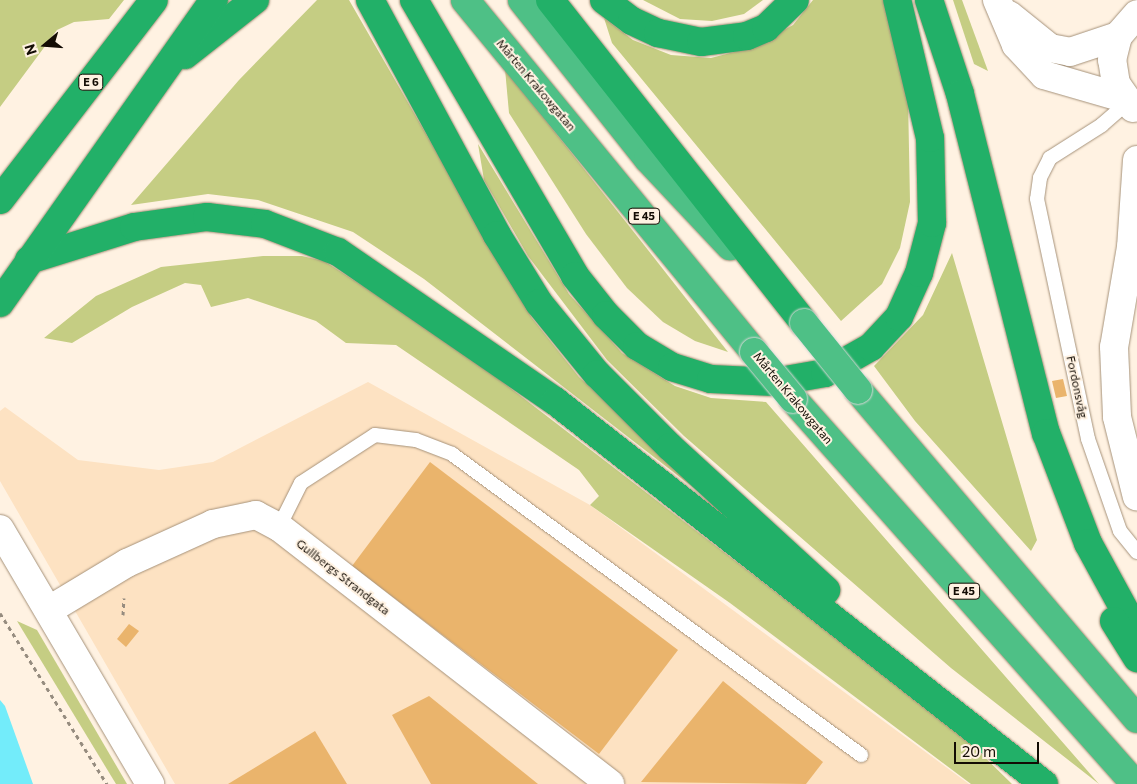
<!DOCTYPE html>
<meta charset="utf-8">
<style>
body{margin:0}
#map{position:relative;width:1137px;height:784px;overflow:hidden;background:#fff2e2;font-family:Commissioner,sans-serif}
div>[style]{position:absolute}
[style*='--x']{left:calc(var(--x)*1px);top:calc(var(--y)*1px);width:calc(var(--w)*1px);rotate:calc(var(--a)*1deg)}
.built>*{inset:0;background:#fde2c2}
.green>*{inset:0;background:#c5cd83}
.water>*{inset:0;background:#73ecfa}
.building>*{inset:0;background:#eab46c}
.path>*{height:3px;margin-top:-1.5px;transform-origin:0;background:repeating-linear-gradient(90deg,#968c7f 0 4px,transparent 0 8px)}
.roads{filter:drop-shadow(0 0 1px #a6927a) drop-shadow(0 0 1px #a6927a)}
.service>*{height:14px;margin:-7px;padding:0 7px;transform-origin:7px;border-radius:7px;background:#fff}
.minor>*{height:28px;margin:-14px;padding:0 14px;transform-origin:14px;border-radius:14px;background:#fff}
.trunk>*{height:28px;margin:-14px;padding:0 14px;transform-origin:14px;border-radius:14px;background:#4ec086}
.motorway>*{height:28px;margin:-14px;padding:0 14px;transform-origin:14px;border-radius:14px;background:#22b068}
.bridges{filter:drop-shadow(0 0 1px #d9d8d7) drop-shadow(0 0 1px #d9d8d7)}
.trunk-bridge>*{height:28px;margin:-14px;padding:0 14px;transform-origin:14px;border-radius:14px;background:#4ec086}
span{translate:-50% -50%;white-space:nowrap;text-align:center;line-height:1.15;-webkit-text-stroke:4px #fff2e2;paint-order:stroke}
.shield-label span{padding:1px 4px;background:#fff2e2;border:1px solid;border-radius:4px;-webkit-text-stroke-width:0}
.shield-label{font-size:11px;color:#130c04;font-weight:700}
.street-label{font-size:12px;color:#130c04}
.north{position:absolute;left:20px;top:20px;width:50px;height:50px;-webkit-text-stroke:4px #fff2e2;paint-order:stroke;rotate:252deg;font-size:14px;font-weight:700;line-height:20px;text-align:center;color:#130c04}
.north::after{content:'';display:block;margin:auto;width:18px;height:22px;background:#130c04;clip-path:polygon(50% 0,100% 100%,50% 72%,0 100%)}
.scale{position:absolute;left:954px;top:742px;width:85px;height:22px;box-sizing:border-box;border:2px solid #130c04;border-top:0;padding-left:6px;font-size:15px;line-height:18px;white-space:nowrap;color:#130c04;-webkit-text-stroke:4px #fff2e2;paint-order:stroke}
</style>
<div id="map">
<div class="built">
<i style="clip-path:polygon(368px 382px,590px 505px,969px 784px,175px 784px,0 481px,0 411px,5px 407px,78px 460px,159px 470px,213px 462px)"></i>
</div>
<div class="green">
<i style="clip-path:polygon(0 0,124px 0,109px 19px,74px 22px,57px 30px,0 107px)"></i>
<i style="clip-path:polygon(317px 0,349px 0,532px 318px,579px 377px,725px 512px,424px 279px,353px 232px,258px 200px,208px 194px,131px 205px,239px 80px)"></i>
<i style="clip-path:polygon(643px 0,763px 0,744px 14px,712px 21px,680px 19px)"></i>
<i style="clip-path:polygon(813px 0,887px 0,908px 97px,910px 202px,900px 248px,882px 284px,841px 321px,612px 43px,604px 18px,633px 40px,671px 55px,711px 58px,753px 47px,793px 25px)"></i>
<i style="clip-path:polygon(953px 0,962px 0,988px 71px,974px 64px)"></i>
<i style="clip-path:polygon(505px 69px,637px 236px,728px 352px,695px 341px,663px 322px,627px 288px,586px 234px,509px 113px)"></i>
<i style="clip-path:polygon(478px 144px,569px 294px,622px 353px,675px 386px,711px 398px,766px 402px,1099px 784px,951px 668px,684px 436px,607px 360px,528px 256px,484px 180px)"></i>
<i style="clip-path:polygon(952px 253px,1037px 540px,1031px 551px,915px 421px,874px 366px,923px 315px)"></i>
<i style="clip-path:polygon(263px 256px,302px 256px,324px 261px,453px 344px,963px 736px,1012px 784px,971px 784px,730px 603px,590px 505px,599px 496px,579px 470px,396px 345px,346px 343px,316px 321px,248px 298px,211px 307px,201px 285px,185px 283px,132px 307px,72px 343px,44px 338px,96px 296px,161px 267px)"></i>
<i style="clip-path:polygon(17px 621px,37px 630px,127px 784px,116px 784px)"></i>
</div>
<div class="water">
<i style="clip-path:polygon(0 700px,5px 706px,33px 784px,0 784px)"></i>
</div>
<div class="building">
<i style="clip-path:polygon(1063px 379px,1067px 396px,1056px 398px,1052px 381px)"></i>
<i style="clip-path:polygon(430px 462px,678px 650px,599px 754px,352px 566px)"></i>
<i style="clip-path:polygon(129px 624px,139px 631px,126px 647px,117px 639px)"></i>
<i style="clip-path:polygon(723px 681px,823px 762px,806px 784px,641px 782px)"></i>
<i style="clip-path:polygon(429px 696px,538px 784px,431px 784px,392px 715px)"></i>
<i style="clip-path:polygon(315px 731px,347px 784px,228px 784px)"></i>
</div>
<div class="path">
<i style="--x:0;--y:613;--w:202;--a:58"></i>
<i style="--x:123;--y:615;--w:17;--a:-87"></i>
</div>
<div class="roads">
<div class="service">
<i style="--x:1127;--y:103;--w:33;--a:139"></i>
<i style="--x:1102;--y:125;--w:62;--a:147.6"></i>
<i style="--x:1050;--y:158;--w:22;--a:117"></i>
<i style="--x:1040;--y:178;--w:21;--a:98"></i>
<i style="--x:1037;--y:199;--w:245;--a:78"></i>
<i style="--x:1088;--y:439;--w:97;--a:70.8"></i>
<i style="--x:1120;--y:531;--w:27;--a:51"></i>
<i style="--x:279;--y:527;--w:49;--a:-63.4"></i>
<i style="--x:301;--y:483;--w:88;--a:-33"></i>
<i style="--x:375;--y:435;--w:41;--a:7"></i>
<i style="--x:416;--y:440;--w:39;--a:21"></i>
<i style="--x:452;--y:454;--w:508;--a:36.35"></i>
</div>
<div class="minor">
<i style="--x:997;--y:0;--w:49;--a:67.1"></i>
<i style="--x:1016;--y:45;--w:41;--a:47"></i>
<i style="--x:1044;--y:75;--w:82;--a:16.2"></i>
<i style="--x:1009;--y:15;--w:53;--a:38.8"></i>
<i style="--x:1050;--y:48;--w:20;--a:11"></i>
<i style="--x:1070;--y:52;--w:51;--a:-18.4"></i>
<i style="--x:1133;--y:108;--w:29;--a:-125"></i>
<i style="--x:1116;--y:84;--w:24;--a:-99"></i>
<i style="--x:1112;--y:60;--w:25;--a:-76"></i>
<i style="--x:1118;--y:36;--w:29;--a:-49"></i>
<i style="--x:1137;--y:160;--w:87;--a:93.9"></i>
<i style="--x:1131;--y:247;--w:101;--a:99.6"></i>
<i style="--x:1114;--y:347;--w:70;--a:87.5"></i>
<i style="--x:1117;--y:417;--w:82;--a:76"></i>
<i style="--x:0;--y:529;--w:296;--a:59.5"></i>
<i style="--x:49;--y:610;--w:91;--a:-31.1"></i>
<i style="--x:127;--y:563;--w:94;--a:-24.4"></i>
<i style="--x:213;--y:524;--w:44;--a:-11.8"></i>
<i style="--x:256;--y:515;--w:26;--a:28"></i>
<i style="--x:279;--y:527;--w:419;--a:37.8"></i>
</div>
<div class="trunk">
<i style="--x:465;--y:0;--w:455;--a:50.6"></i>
<i style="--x:522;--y:0;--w:203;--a:51.6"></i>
<i style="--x:648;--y:159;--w:120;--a:46.7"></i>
<i style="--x:858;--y:390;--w:431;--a:49.7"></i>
<i style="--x:793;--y:399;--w:515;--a:48.38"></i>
</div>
<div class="motorway">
<i style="--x:370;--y:0;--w:267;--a:61.6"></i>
<i style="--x:497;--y:235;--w:80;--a:58.3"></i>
<i style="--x:539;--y:303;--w:92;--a:50.8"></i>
<i style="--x:597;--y:374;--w:103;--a:45"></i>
<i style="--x:670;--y:447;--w:212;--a:42.5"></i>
<i style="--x:414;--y:0;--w:320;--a:59.7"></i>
<i style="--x:575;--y:276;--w:50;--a:51.5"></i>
<i style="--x:606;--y:315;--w:44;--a:45"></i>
<i style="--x:637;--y:346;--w:41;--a:31"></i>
<i style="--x:672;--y:367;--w:41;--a:17.1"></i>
<i style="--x:711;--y:379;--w:63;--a:2.7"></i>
<i style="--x:774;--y:382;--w:52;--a:-10"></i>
<i style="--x:825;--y:373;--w:53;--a:-29.5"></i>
<i style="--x:871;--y:347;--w:41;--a:-47"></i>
<i style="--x:899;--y:317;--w:48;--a:-65.6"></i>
<i style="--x:919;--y:273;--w:52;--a:-75.4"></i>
<i style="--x:932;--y:223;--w:85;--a:-91.3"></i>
<i style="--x:930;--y:138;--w:142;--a:-103.4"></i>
<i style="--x:550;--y:0;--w:411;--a:51.8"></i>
<i style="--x:604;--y:0;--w:35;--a:37"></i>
<i style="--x:632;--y:21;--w:29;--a:25"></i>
<i style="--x:658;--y:33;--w:44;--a:11.8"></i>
<i style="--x:701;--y:42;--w:46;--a:-7.4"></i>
<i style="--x:747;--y:36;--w:21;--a:-23"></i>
<i style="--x:766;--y:28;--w:40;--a:-44"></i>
<i style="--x:929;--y:0;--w:99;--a:71.7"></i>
<i style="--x:960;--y:94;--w:350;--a:75.8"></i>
<i style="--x:1046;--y:433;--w:118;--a:69.1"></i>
<i style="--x:1088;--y:543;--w:102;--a:61.4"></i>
<i style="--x:185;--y:55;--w:89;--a:-38.2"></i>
<i style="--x:0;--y:200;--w:252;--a:-52.4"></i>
<i style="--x:29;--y:260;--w:110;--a:-17.4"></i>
<i style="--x:134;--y:227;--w:74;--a:-7.8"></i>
<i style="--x:207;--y:217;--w:58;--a:6.9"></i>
<i style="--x:265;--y:224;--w:78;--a:21"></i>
<i style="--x:338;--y:252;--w:263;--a:34.5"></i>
<i style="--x:555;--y:401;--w:621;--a:38.07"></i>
<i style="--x:0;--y:303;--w:371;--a:-54.8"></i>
<i style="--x:1114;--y:621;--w:44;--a:58.1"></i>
</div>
</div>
<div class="bridges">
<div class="trunk-bridge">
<i style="--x:804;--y:323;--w:86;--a:51.1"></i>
<i style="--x:754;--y:352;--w:61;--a:50.3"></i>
</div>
</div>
<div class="shield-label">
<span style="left:91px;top:82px">E 6</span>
<span style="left:644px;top:216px">E 45</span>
<span style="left:964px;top:591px">E 45</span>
</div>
<div class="street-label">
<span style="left:536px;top:85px;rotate:50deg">Mårten Krakowgatan</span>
<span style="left:1077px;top:387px;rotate:78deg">Fordonsvåg</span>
<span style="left:793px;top:398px;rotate:50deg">Mårten Krakowgatan</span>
<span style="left:343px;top:577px;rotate:38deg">Gullbergs Strandgata</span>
</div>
<div class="north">N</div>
<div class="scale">20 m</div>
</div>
